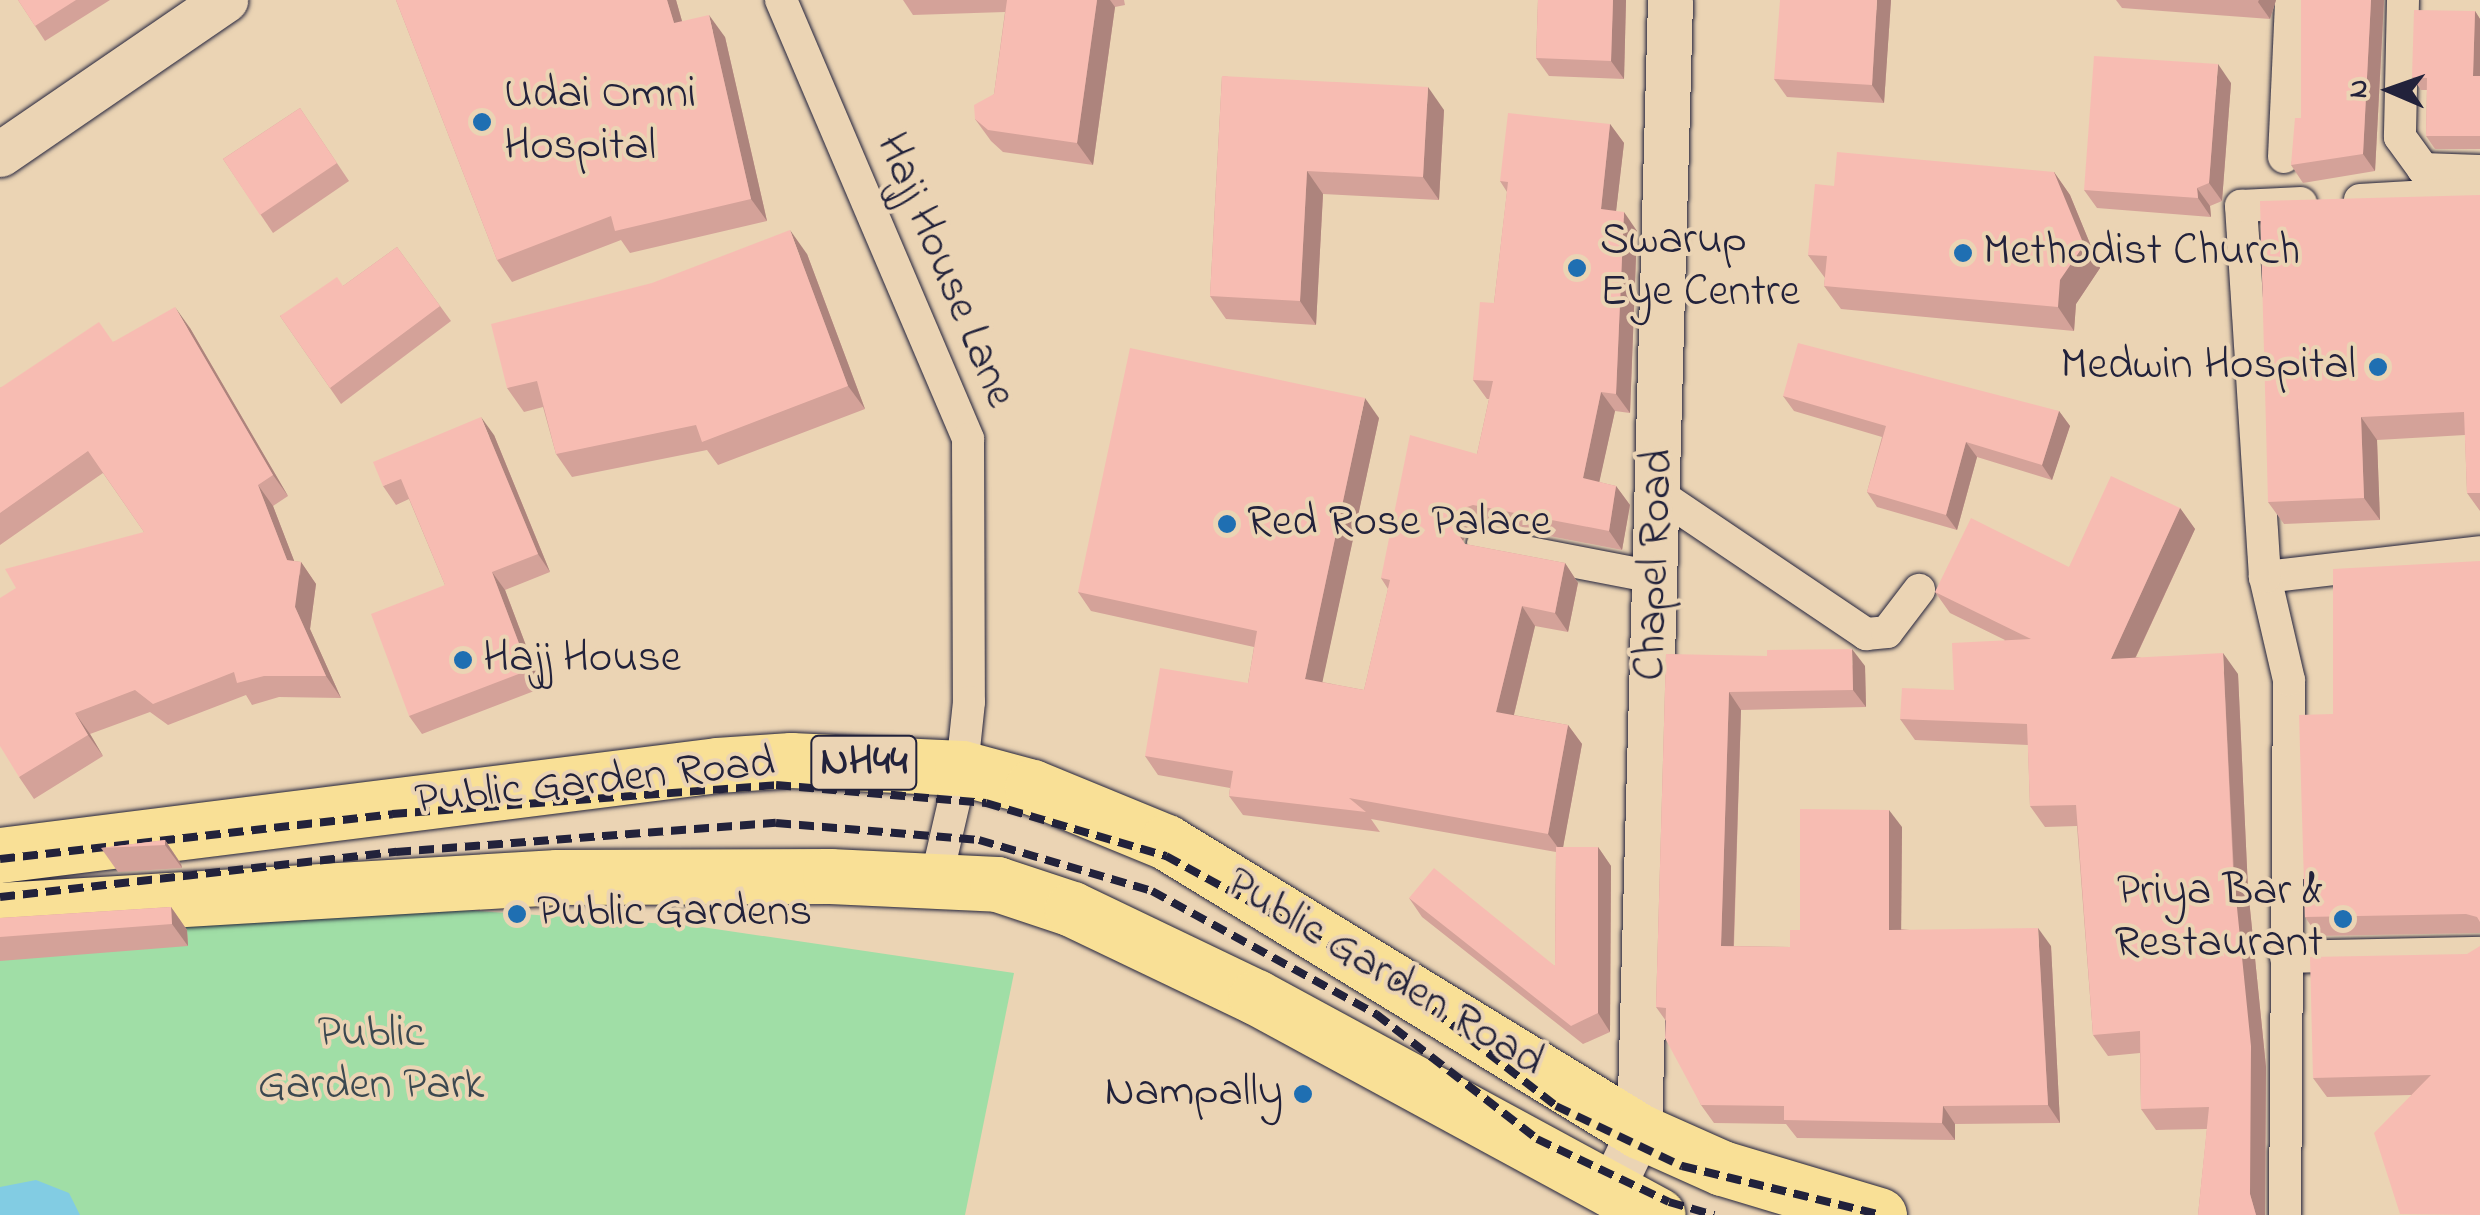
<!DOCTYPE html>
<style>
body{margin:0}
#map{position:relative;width:2480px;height:1215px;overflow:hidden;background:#ebd4b4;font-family:"Indie Flower",sans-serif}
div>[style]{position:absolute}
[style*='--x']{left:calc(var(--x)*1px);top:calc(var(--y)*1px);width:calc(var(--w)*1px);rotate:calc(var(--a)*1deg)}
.green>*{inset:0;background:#a0dea6}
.water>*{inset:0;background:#82cce3}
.roads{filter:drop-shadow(0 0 2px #22223b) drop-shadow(0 0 2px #22223b)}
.street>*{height:32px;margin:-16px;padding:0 16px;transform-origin:16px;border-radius:16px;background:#ebd4b4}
.secondary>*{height:45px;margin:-22.5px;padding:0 22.5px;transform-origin:22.5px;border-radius:22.5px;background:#ebd4b4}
.highway>*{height:55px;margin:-27.5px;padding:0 27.5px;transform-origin:27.5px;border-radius:27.5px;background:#f9e096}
.rail>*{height:8px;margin-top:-4px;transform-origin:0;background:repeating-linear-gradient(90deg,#22223b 0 15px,transparent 0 23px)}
.wall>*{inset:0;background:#d4a299}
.shaded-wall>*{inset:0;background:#ad847d}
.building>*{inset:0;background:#f7bcb2}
.dots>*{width:28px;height:28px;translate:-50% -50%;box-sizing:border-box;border:5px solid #ebd4b4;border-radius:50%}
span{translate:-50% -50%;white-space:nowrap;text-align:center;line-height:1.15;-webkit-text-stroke:8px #ebd4b4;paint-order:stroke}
.shield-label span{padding:2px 8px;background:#ebd4b4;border:2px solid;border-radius:8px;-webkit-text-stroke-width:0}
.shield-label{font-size:42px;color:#22223b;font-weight:700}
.poi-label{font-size:45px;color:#22223b}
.left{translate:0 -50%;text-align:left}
.right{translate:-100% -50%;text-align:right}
.street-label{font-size:45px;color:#22223b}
.park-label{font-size:45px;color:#3b4850}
.north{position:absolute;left:2340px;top:40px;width:100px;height:100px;-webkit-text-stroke:8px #ebd4b4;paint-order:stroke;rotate:272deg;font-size:28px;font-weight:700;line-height:40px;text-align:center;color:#22223b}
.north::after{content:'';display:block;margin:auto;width:35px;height:45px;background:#22223b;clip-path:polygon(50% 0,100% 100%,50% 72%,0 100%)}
</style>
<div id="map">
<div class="green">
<i style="clip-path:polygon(393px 905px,695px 926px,1014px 973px,965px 1215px,0 1215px,0 933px)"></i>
</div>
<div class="water">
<i style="clip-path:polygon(36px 1180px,69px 1193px,80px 1215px,0 1215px,0 1187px)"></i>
</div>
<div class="roads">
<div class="street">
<i style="--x:781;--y:0;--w:477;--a:66.9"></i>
<i style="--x:968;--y:439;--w:263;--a:89.8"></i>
<i style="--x:969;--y:702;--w:66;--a:96.1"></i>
<i style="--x:962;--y:768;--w:115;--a:103.1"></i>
<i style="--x:2403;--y:0;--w:137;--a:91.3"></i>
<i style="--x:2400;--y:137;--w:39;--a:54"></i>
<i style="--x:2423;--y:169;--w:57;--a:2"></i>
<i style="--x:2284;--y:157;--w:157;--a:-87.4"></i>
<i style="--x:2360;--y:200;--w:120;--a:-3.3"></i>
<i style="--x:1660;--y:495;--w:249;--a:34"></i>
<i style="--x:1866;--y:634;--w:21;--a:-5"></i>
<i style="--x:1887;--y:632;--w:53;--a:-52.7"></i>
<i style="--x:1483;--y:544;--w:174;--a:10.9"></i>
<i style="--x:2265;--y:577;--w:216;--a:-6.6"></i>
<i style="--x:2286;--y:957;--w:194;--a:-1.2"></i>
<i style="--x:2285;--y:1215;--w:535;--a:-89.57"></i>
<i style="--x:2289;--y:680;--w:106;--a:-103.1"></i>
<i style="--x:2265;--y:577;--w:372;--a:-93.7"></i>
<i style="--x:2241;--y:206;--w:60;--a:-2.9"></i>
</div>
<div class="secondary">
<i style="--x:0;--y:154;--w:273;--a:-34.4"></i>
<i style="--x:1609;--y:1194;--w:70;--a:-64.5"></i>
<i style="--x:1639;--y:1131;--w:1131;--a:-88.43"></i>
</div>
<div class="highway">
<i style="--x:0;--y:855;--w:723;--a:-7.15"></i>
<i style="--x:717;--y:765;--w:74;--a:-3.9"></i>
<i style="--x:791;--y:760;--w:171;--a:2.7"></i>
<i style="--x:962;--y:768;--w:73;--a:15.2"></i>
<i style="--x:1032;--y:787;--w:145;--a:22.3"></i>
<i style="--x:1166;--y:842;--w:554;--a:31.42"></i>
<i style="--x:1639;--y:1131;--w:91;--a:24"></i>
<i style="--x:1722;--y:1168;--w:164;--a:16.7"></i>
<i style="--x:0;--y:910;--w:558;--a:-3.39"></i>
<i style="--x:557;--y:877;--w:273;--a:-0.2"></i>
<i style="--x:830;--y:876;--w:167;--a:2.7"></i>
<i style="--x:997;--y:884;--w:79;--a:18.4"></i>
<i style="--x:1072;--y:909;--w:204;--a:25.6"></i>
<i style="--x:1256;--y:997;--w:457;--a:28.5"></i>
</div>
</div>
<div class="rail">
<i style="--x:0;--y:859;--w:395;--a:-6.5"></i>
<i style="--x:392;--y:814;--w:385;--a:-4.3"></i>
<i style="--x:776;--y:785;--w:211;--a:4.9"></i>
<i style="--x:986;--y:803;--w:188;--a:16.4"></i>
<i style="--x:1166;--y:856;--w:263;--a:28.6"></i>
<i style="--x:1397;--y:982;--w:202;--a:37.9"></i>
<i style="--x:1556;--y:1106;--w:140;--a:25.5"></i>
<i style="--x:1682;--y:1166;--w:205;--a:13.8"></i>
<i style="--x:0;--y:897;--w:399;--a:-6.5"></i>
<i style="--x:396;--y:852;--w:381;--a:-4.4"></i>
<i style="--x:776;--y:823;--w:204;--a:4.8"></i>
<i style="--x:979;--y:840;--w:180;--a:16.4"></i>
<i style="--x:1152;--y:891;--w:256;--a:28.8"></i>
<i style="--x:1376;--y:1014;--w:204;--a:37.8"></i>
<i style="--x:1537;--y:1139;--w:146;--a:25.5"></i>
<i style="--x:1669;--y:1202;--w:47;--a:16.1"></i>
</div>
<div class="wall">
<i style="clip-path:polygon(18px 0,110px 0,45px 41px)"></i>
<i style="clip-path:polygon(396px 0,676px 0,682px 21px,725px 37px,767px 221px,630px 253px,621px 240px,512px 282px,497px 260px)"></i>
<i style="clip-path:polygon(903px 0,1124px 0,1125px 5px,1115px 7px,1093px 165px,1003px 152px,991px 141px,975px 119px,994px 94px,1005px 12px,913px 15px)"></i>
<i style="clip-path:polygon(1538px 0,1626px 0,1624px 79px,1549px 76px,1536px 58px)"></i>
<i style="clip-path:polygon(1891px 0,1884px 103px,1787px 97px,1774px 79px)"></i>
<i style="clip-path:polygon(2116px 0,2276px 0,2270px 19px,2122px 8px)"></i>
<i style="clip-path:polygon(2301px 0,2384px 0,2375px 171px,2303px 183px,2291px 165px,2301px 118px)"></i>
<i style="clip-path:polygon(2475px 11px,2480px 19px,2480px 149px,2435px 149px,2426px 136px,2427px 90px,2421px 90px,2412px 77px)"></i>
<i style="clip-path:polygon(1222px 76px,1444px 110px,1439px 200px,1323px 194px,1316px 325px,1226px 319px,1210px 296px)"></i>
<i style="clip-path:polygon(2231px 83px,2222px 201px,2210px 206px,2211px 217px,2097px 208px,2084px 190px)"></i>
<i style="clip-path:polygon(300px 108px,349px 181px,273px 233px,223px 159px)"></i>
<i style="clip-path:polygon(1610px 124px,1624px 143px,1616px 211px,1637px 231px,1630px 413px,1615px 411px,1599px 482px,1616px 486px,1630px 505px,1622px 550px,1487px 524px,1469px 530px,1463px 541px,1465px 544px,1565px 563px,1578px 583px,1568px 632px,1535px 626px,1514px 715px,1568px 725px,1582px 744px,1563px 847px,1598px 847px,1611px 866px,1610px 1032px,1583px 1044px,1422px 917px,1409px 898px,1555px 966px,1556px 852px,1371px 819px,1380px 832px,1243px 815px,1229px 796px,1230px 788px,1158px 775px,1145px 756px,1248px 683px,1254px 647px,1091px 611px,1078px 592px,1379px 418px,1322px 682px,1364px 690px,1388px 589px,1381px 578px,1477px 454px,1489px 399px,1487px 399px,1473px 380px,1494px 303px,1507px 192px,1500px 181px)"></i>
<i style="clip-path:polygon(2054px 172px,2070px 195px,2100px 268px,2076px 304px,2074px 331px,1841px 309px,1824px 286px,1825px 278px,1808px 255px,1834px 186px)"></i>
<i style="clip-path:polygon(2480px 195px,2480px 511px,2467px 493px,2465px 435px,2377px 440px,2380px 520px,2284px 524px,2268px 502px)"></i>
<i style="clip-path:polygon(397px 247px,451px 321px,341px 404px,280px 316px,343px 286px)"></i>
<i style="clip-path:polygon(807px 254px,865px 409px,718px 465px,707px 450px,572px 477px,556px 454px,543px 407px,524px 412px,507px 388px)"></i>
<i style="clip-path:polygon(190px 328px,288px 496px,273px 506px,294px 561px,301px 562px,316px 584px,310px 629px,341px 698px,279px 697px,252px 705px,246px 695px,168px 725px,150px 712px,90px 734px,103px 756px,34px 799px,19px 777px,144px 532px,103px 473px,0 545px,0 388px,113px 342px)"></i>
<i style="clip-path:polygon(1783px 396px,2059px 411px,2070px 426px,2052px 480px,1977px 457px,1957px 530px,1877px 507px,1867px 492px,1882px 437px,1794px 411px)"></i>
<i style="clip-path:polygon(494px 435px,550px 572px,505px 590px,542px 688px,422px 734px,409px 716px,445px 585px,409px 499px,396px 505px,383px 486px)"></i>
<i style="clip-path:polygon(2180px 508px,2195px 529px,2136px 657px,2238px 674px,2248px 889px,2266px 1067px,2265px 1215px,2198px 1215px,2207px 1129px,2156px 1130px,2141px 1109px,2140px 1053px,2108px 1056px,2093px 1035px,2077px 826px,2045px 827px,2030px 806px,2028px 745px,1915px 740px,1900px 719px,1954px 690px,2005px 640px,1950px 613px,1935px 592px,2069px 567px)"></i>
<i style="clip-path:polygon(2480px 561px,2480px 933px,2318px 936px,2305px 917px,2333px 714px)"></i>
<i style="clip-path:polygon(1666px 654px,1865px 666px,1866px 707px,1741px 710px,1734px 946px,1790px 947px,1800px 930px,1902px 827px,1901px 929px,2051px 946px,2060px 1123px,1955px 1124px,1955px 1140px,1797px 1138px,1786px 1124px,1714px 1123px,1701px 1105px,1666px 1021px,1656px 1007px)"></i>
<i style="clip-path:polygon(165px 840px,181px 864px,182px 868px,118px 872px,101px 848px)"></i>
<i style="clip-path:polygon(171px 907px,187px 930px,188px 946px,0 961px,0 918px)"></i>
<i style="clip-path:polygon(2467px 954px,2480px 1215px,2411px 1095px,2327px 1097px,2313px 1078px)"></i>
</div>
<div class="shaded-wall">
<i style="clip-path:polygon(667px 0,676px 0,689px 46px,674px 23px)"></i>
<i style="clip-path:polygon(1097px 0,1110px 0,1115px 7px,1093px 165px,1077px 143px)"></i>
<i style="clip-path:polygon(1613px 0,1626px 0,1624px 79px,1611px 61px)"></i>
<i style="clip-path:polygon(1877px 0,1891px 0,1884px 103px,1872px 85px)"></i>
<i style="clip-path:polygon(2259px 0,2276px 0,2270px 19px,2258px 2px)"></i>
<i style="clip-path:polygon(2371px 0,2384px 0,2375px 171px,2363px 154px)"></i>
<i style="clip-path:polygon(2475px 11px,2480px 19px,2480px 86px,2473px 76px)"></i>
<i style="clip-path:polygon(709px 15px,725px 37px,767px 221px,751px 199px)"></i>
<i style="clip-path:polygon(2218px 64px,2231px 83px,2222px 201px,2209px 183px)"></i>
<i style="clip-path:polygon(1428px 87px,1444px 110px,1439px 200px,1423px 177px)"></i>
<i style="clip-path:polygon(1610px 124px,1624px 143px,1614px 229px,1601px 209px)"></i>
<i style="clip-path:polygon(1307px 171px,1323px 194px,1316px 325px,1300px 301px)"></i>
<i style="clip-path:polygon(2054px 172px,2070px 195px,2100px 268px,2076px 304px,2074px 331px,2058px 307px)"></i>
<i style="clip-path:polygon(2197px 188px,2210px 206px,2211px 217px,2198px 198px)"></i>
<i style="clip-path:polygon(1624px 212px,1637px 231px,1630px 413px,1616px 394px)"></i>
<i style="clip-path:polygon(790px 230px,807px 254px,865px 409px,848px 386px)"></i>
<i style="clip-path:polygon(175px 307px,190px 328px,288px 496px,273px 475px)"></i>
<i style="clip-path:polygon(1601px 392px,1615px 411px,1596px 497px,1583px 478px)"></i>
<i style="clip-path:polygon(1365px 398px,1379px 418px,1319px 698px,1305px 679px)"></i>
<i style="clip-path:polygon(2059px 411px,2070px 426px,2052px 480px,2042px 465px)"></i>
<i style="clip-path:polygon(481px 417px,494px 435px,550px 572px,538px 554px)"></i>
<i style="clip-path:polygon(2361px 417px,2377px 440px,2380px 520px,2364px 498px)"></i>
<i style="clip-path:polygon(1966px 442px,1977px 457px,1957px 530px,1946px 515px)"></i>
<i style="clip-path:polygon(258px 485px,273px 506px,300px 576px,301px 562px,316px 584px,310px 629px,341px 698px,326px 676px,295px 607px,287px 560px)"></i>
<i style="clip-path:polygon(1616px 486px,1630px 505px,1622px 550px,1609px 531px)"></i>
<i style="clip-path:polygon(2180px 508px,2195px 529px,2125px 680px,2111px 659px)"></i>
<i style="clip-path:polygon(1455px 511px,1469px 530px,1463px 541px,1450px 522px)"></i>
<i style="clip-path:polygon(1565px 563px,1578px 583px,1568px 632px,1555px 613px)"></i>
<i style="clip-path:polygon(492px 572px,505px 590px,542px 688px,529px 670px)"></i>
<i style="clip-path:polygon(1522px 606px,1535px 626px,1510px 731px,1496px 712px)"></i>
<i style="clip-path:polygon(1852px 649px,1865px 666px,1866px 707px,1853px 690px)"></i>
<i style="clip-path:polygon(2223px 653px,2238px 674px,2248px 889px,2266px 1067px,2265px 1215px,2256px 1215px,2250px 1194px)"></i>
<i style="clip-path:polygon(1729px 692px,1741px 710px,1733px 963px,1721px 946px)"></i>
<i style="clip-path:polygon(75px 713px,90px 734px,103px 756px,88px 735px)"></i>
<i style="clip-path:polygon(1568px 725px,1582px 744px,1562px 853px,1548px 834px)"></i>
<i style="clip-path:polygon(1889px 810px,1902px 827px,1901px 947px,1889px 930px)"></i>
<i style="clip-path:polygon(165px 840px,181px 864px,182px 868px,165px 845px)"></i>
<i style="clip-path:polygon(1598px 847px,1611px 866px,1610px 1032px,1598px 1013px)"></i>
<i style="clip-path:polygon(171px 907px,187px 930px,188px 946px,172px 924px)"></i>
<i style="clip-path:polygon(2038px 928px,2051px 946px,2060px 1123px,2048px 1105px)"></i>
<i style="clip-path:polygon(1943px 1106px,1955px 1124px,1955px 1140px,1942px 1123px)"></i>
</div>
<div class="building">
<i style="clip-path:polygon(18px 0,76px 0,35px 26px)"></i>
<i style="clip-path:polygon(396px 0,667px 0,674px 23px,709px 15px,751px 199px,615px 231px,611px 216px,497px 260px)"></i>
<i style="clip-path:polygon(1007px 0,1097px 0,1077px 143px,988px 130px,975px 119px,974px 105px,994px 94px)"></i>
<i style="clip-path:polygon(1538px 0,1613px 0,1611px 61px,1536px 58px)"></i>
<i style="clip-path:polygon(1780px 0,1877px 0,1872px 85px,1774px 79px)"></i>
<i style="clip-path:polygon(2301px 0,2371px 0,2363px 154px,2291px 165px,2295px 118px,2301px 118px)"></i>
<i style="clip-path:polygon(2414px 10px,2475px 11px,2473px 76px,2480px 76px,2480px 136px,2426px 136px,2427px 78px,2412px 77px)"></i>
<i style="clip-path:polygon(2094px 56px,2218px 64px,2209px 183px,2197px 188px,2198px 198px,2084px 190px)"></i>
<i style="clip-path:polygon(1222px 76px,1428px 87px,1423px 177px,1307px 171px,1300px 301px,1210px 296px)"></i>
<i style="clip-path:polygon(300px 108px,337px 163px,260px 215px,223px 159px)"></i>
<i style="clip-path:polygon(1508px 113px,1610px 124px,1601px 209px,1624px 212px,1616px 394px,1601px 392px,1583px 478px,1616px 486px,1609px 531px,1473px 505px,1455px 511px,1450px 522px,1465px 544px,1565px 563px,1555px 613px,1522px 606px,1496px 712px,1568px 725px,1548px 834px,1349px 798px,1366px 812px,1229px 796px,1233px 771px,1145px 756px,1160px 668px,1248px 683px,1257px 631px,1078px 592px,1130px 348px,1365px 398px,1305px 679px,1364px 690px,1390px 580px,1381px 578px,1410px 435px,1477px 454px,1493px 381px,1473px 380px,1480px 302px,1494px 303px,1508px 182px,1500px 181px)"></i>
<i style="clip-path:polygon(1837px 152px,2054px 172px,2084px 245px,2060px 280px,2058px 307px,1824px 286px,1827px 256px,1808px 255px,1815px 184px,1834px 186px)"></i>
<i style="clip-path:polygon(2480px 195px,2480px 493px,2467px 493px,2464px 412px,2361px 417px,2364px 498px,2268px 502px,2260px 201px)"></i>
<i style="clip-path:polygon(790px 230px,848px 386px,702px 442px,696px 425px,556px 454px,537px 381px,507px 388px,491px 324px,652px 283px)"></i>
<i style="clip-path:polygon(397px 247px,440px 306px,330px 388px,280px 316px,337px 277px,343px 286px)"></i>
<i style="clip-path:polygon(175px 307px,273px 475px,258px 485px,287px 560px,301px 562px,295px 607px,326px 676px,264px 676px,237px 683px,234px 672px,153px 704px,135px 690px,75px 713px,88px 735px,19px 777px,0 746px,0 598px,16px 588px,5px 569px,144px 532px,88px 451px,0 513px,0 388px,99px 322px,113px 342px)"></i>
<i style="clip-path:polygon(1798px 343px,2059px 411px,2042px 465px,1966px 442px,1946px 515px,1867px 492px,1886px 426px,1783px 396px)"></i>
<i style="clip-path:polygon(481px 417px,538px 554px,492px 572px,529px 670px,409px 716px,371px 614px,445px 585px,401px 479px,383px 486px,373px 462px)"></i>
<i style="clip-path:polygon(2111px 476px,2180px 508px,2111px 659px,2223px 653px,2233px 868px,2251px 1046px,2250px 1194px,2256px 1215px,2198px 1215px,2209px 1107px,2141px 1109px,2140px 1031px,2093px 1035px,2076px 805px,2030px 806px,2027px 724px,1900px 719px,1902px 688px,1954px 690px,1952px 643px,2031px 639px,1935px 592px,1971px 518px,2069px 567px)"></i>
<i style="clip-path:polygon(2480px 561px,2480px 922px,2477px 917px,2466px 914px,2305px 917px,2299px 715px,2333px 714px,2333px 569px)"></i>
<i style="clip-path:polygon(1852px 649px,1853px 690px,1729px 692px,1721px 946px,1790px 947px,1790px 930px,1800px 930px,1800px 809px,1889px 810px,1889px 930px,2038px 928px,2048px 1105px,1943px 1106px,1942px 1123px,1784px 1120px,1784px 1106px,1701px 1105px,1665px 1038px,1666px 1008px,1656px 1007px,1666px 654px,1767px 656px,1767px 650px)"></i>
<i style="clip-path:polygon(165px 840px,165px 845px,101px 848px)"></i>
<i style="clip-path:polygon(1556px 847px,1598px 847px,1598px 1013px,1571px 1026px,1409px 898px,1434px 868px,1555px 966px)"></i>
<i style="clip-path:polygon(171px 907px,172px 924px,0 937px,0 918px)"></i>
<i style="clip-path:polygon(2480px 946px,2480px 1214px,2479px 1215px,2400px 1214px,2374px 1133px,2431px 1075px,2313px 1078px,2310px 957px,2467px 954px)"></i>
</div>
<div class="dots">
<i style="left:482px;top:122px;background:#1f6fb2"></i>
<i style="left:1963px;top:253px;background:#1f6fb2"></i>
<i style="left:1577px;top:268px;background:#1f6fb2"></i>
<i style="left:2378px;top:367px;background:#1f6fb2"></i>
<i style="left:1227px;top:524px;background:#1f6fb2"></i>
<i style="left:463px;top:660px;background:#1f6fb2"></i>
<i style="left:517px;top:914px;background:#1f6fb2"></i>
<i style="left:2343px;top:919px;background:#1f6fb2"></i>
<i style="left:1303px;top:1094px;background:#1f6fb2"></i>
</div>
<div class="shield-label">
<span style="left:864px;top:763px">NH44</span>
</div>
<div class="poi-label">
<span class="left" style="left:504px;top:122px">Udai Omni<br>Hospital</span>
<span class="left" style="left:1600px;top:268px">Swarup<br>Eye Centre</span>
<span class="left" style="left:1983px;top:253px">Methodist Church</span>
<span class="right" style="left:2356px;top:367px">Medwin Hospital</span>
<span class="left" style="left:1247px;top:524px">Red Rose Palace</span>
<span class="left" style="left:483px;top:660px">Hajj House</span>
<span class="right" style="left:2323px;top:919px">Priya Bar &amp;<br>Restaurant</span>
<span class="left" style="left:537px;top:914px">Public Gardens</span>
<span class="right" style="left:1283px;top:1094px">Nampally</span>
</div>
<div class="street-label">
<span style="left:944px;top:271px;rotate:67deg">Hajj House Lane</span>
<span style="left:1656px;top:565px;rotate:-88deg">Chapel Road</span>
<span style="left:595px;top:783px;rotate:-6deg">Public Garden Road</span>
<span style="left:1384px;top:974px;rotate:31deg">Public Garden Road</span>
</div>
<div class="park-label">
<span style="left:371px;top:1061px">Public<br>Garden Park</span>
</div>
<div class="north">N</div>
</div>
